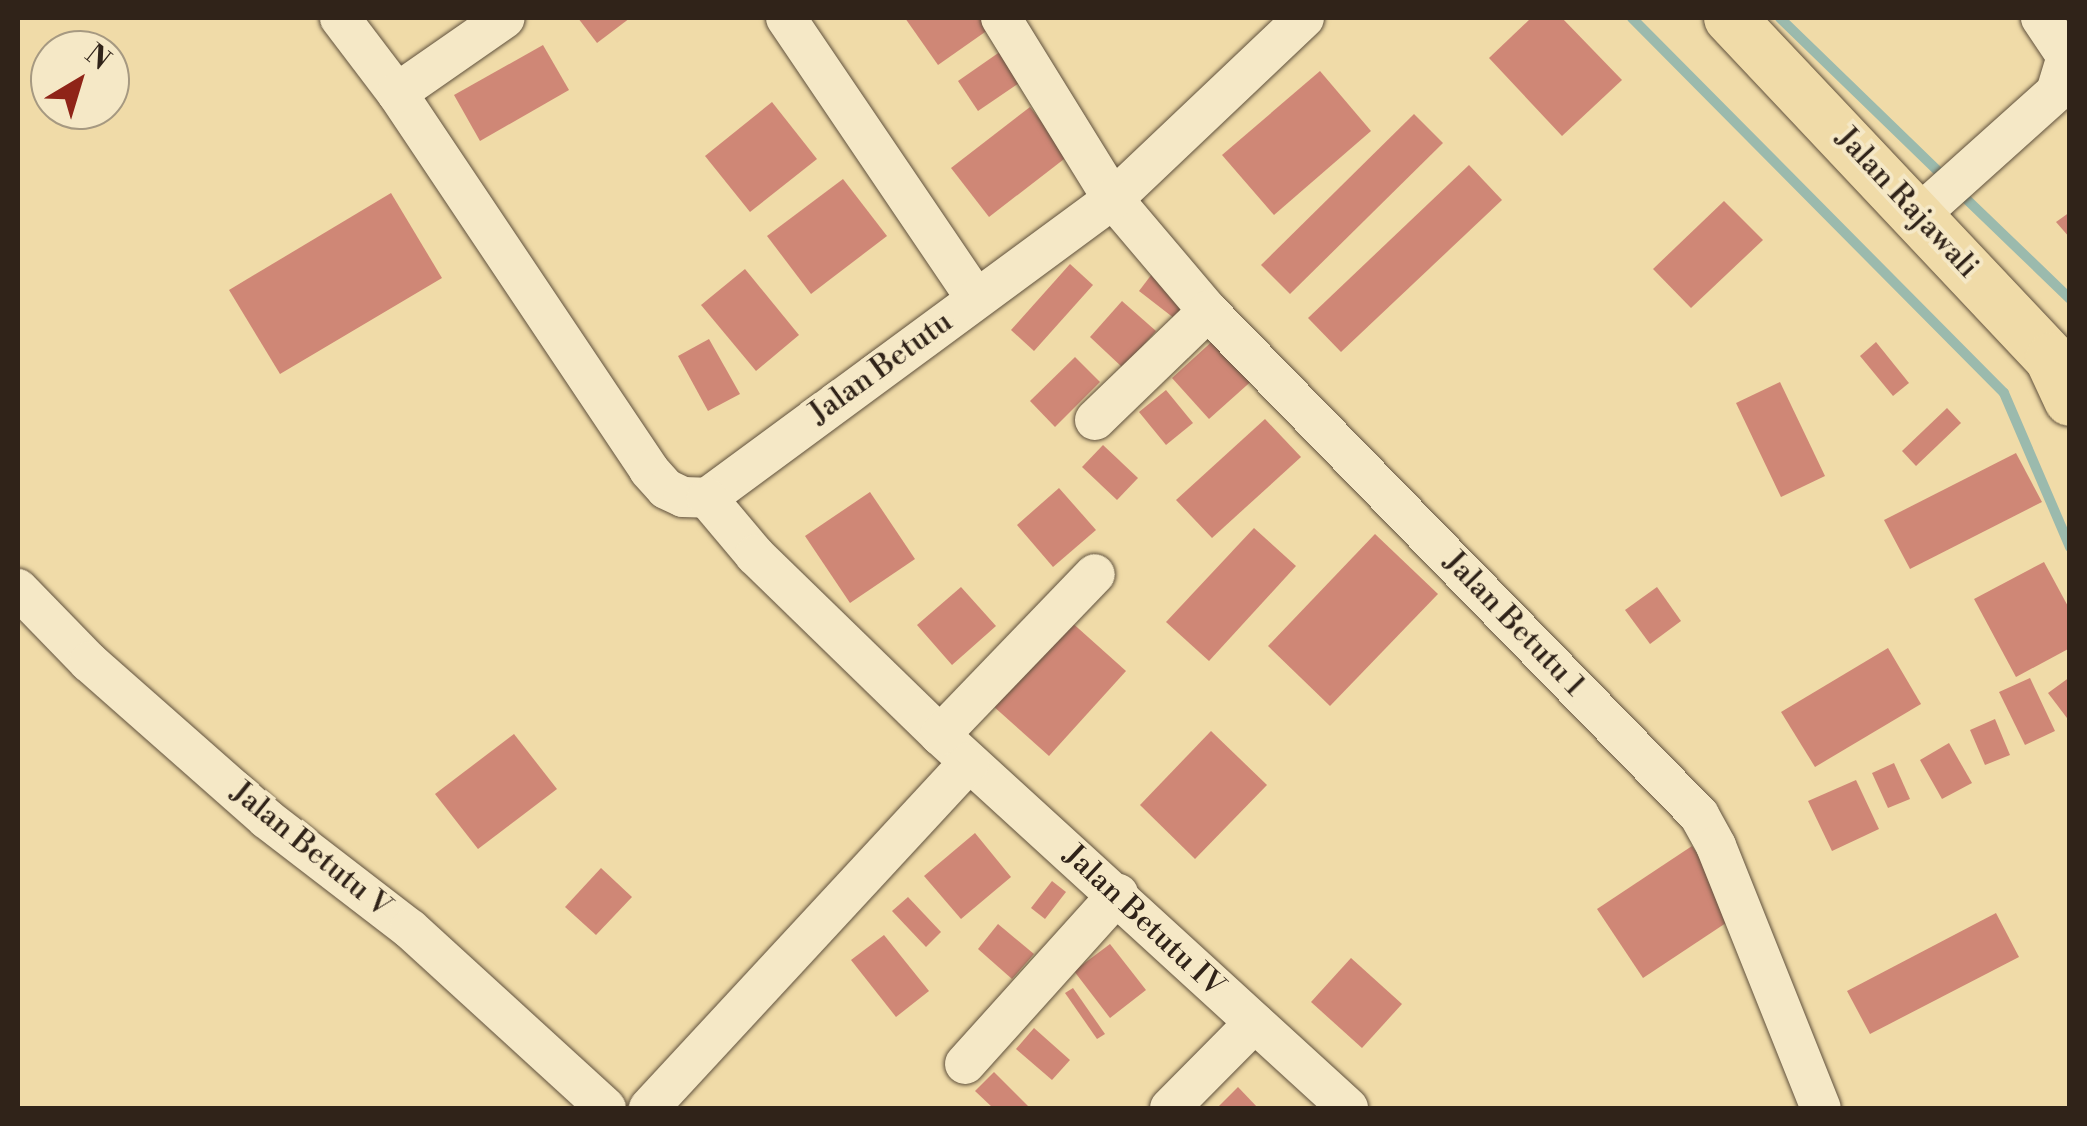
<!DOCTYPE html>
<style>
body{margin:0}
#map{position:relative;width:2087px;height:1126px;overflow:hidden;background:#f0dba8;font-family:"Libre Bodoni",serif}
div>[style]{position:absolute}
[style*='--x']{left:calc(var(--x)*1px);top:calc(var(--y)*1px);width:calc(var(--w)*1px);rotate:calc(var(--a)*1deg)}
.stream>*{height:10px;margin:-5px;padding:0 5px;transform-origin:5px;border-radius:5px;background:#9bbaad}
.building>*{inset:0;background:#cf8776}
.roads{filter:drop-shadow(0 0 2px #60513d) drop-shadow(0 0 2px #60513d)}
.minor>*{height:40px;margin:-20px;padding:0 20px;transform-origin:20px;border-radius:20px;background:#f5e8c6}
.major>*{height:52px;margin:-26px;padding:0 26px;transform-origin:26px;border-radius:26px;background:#f0dba8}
span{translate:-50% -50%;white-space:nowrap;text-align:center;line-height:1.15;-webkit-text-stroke:8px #f5e8c6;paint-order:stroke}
.street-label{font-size:30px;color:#302319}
.frame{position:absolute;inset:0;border:20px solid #302319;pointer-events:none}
.north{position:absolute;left:30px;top:30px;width:100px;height:100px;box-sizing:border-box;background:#f5e8c6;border:2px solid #a69981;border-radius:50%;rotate:38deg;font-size:28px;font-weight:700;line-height:40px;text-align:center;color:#302319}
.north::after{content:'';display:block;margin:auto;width:35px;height:45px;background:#8f2418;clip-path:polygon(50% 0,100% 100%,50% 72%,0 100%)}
</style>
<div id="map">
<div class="stream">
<i style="--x:1632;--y:18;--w:528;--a:45.23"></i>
<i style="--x:2004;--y:393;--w:168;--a:66.8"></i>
<i style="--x:1780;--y:18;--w:233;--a:44.1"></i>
<i style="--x:1959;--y:192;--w:154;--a:43.9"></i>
</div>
<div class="building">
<i style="clip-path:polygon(578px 18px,630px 18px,597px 43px)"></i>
<i style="clip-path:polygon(905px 18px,989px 18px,995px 25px,938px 65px)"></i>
<i style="clip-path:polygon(1531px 18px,1562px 18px,1622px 80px,1562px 136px,1489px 58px)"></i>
<i style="clip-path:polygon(543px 45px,569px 90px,480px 141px,454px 95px)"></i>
<i style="clip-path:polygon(1004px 49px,1025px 79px,978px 111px,958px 81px)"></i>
<i style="clip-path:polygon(1320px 71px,1371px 131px,1274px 215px,1222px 155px)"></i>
<i style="clip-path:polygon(772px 102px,817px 159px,750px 212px,705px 156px)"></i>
<i style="clip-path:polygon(1030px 107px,1068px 156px,989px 217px,951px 168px)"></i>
<i style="clip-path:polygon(1414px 114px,1443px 143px,1290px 294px,1261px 265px)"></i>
<i style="clip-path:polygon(1469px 165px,1502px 200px,1341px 352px,1308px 318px)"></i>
<i style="clip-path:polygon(843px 179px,887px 236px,811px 294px,767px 236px)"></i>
<i style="clip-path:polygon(391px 193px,442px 278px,280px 374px,229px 290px)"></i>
<i style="clip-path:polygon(1724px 201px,1763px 240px,1691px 308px,1653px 269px)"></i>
<i style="clip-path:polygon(2070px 212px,2070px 238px,2056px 222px)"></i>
<i style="clip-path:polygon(1070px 264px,1093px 285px,1034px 351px,1011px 330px)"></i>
<i style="clip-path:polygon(745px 269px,799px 335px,756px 371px,701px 305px)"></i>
<i style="clip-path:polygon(1155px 270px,1195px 301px,1179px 322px,1139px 291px)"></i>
<i style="clip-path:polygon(1122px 301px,1156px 331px,1123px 368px,1090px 337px)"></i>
<i style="clip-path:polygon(1218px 336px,1256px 377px,1209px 419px,1172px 378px)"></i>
<i style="clip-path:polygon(709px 339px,740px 394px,708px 411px,678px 356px)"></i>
<i style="clip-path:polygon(1876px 342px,1909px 383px,1893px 396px,1860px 356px)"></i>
<i style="clip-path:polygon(1075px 357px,1100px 382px,1055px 427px,1030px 401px)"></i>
<i style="clip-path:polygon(1780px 382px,1825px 476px,1781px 497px,1736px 403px)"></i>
<i style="clip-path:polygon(1166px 390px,1193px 423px,1166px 445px,1139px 412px)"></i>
<i style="clip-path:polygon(1947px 408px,1961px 423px,1916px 466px,1902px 451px)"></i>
<i style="clip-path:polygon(1265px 419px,1301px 457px,1212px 538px,1176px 500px)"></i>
<i style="clip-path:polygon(1103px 445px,1138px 478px,1117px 500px,1082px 467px)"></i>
<i style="clip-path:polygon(2016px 453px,2042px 502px,1910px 569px,1884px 520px)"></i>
<i style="clip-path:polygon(1059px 488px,1096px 530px,1053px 567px,1017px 525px)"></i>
<i style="clip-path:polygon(870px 492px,915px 559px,850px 603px,805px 536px)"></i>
<i style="clip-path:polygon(1254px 528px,1296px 566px,1209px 661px,1166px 622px)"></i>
<i style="clip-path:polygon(1375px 534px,1438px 594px,1330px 706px,1268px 646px)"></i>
<i style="clip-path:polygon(2044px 562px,2070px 610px,2070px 648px,2016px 677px,1974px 599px)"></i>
<i style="clip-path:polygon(961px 587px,996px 626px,952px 665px,917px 625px)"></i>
<i style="clip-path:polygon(1657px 587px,1681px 621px,1650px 644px,1625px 610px)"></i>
<i style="clip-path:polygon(1069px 620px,1126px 671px,1049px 756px,992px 705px)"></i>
<i style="clip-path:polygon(1888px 648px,1921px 704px,1815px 767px,1781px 712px)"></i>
<i style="clip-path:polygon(2070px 677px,2070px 722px,2048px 693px)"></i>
<i style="clip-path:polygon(2030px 678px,2055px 731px,2025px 745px,1999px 692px)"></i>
<i style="clip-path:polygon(1995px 719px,2010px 755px,1985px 765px,1970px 730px)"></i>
<i style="clip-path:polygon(1211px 731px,1267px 785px,1195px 859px,1140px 805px)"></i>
<i style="clip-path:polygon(514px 734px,557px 789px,478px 849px,435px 794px)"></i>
<i style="clip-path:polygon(1949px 743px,1972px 783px,1942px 799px,1920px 760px)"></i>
<i style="clip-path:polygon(1894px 763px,1910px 799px,1888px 808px,1872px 773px)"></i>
<i style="clip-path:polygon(1856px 780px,1879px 829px,1832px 851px,1808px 801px)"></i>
<i style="clip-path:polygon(975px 833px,1011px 877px,961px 919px,924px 876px)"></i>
<i style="clip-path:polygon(1692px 846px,1738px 915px,1643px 978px,1597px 909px)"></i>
<i style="clip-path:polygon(601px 868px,632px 897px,596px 935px,565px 907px)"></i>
<i style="clip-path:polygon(1052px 881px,1066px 892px,1045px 919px,1031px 908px)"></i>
<i style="clip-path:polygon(908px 897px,941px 932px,926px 947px,892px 911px)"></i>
<i style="clip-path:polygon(1996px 913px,2019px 957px,1870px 1034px,1847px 991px)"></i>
<i style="clip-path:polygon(998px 924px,1034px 954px,1012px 979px,978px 949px)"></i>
<i style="clip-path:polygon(884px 935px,929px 991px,896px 1017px,851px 960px)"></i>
<i style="clip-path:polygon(1110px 944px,1146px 990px,1110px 1018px,1074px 971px)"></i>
<i style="clip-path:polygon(1351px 958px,1402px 1004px,1362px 1048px,1311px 1002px)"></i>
<i style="clip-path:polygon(1073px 988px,1105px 1034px,1097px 1039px,1065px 993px)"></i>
<i style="clip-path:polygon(1034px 1028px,1070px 1060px,1052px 1080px,1016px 1049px)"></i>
<i style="clip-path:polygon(994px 1072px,1028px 1106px,1026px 1108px,993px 1108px,975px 1091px)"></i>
<i style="clip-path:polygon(1238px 1087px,1258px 1108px,1217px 1108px)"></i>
</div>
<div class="roads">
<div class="minor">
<i style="--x:340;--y:18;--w:94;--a:52.8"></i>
<i style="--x:397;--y:93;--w:453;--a:56.2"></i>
<i style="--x:649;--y:470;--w:25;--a:48"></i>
<i style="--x:666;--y:489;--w:19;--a:25"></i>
<i style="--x:683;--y:497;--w:24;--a:2"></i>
<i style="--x:786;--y:18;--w:339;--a:55.9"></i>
<i style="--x:1001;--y:18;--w:213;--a:58.3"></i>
<i style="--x:1113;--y:199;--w:147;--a:49.7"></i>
<i style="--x:1208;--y:311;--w:704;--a:45.75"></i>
<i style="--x:1699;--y:815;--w:35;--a:61"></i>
<i style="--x:1716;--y:846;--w:282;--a:68.2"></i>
<i style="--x:1304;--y:18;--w:263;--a:136.5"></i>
<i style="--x:1113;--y:199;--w:504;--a:143.63"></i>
<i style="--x:707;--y:498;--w:75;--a:49.9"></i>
<i style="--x:755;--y:555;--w:258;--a:44.2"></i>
<i style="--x:940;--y:735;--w:553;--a:42.43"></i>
<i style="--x:397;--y:93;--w:131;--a:-34.8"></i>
<i style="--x:1919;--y:215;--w:184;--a:-41.9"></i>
<i style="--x:2056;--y:92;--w:37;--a:-73"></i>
<i style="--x:2067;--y:57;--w:47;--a:-123.7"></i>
<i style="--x:1095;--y:420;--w:157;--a:-44"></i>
<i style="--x:18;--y:589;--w:102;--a:45.8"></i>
<i style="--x:89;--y:662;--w:237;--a:41.4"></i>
<i style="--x:267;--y:819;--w:180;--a:37.6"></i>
<i style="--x:410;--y:929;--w:265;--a:42.4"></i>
<i style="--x:940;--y:735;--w:223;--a:-46.1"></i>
<i style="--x:965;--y:1064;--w:229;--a:-48"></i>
<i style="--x:649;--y:1108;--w:471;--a:-47.2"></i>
<i style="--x:1170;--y:1108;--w:120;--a:-45.3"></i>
</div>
<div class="major">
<i style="--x:1730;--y:18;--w:468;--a:46.7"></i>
<i style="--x:2051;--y:359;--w:45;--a:65.1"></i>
</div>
</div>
<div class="street-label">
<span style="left:1907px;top:203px;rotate:47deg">Jalan Rajawali</span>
<span style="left:881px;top:368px;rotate:-36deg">Jalan Betutu</span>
<span style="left:1514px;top:624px;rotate:46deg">Jalan Betutu 1</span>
<span style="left:311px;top:850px;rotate:39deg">Jalan Betutu V</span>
<span style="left:1144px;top:921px;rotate:43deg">Jalan Betutu IV</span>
</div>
<div class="frame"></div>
<div class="north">N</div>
</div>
